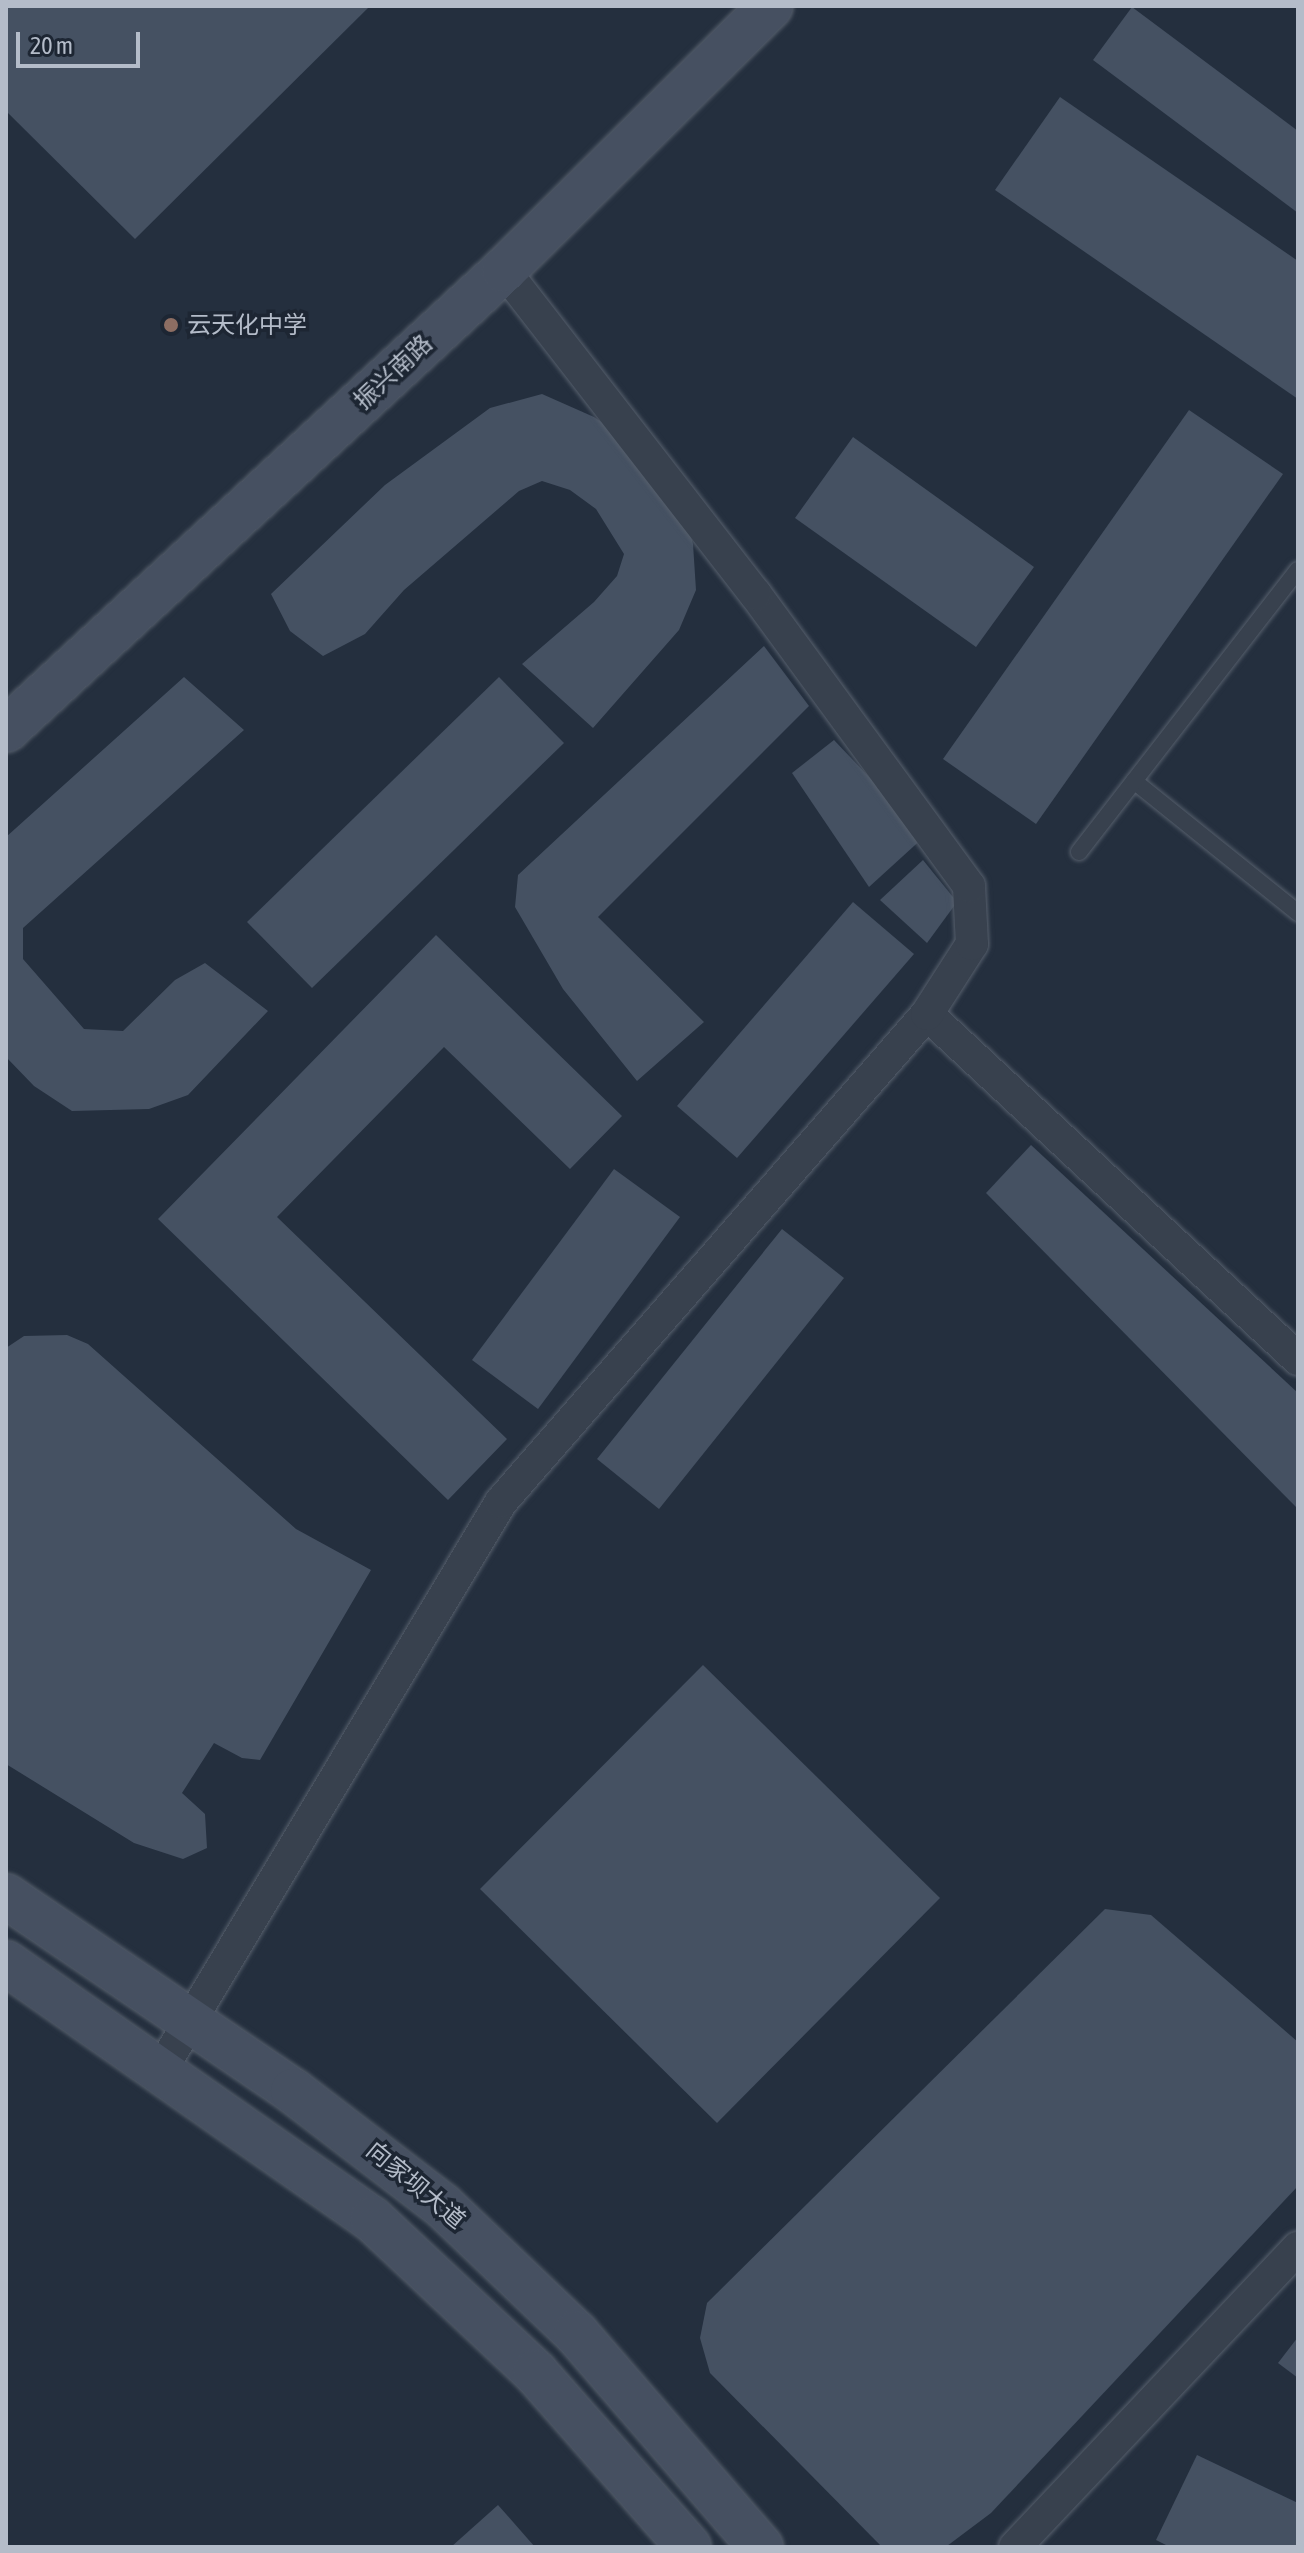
<!DOCTYPE html>
<meta charset="utf-8">
<style>
body{margin:0}
#map{position:relative;width:1304px;height:2553px;overflow:hidden;background:#242f3e;font-family:"Asap Condensed","Noto Sans SC",sans-serif}
div>[style]{position:absolute}
[style*='--x']{left:calc(var(--x)*1px);top:calc(var(--y)*1px);width:calc(var(--w)*1px);rotate:calc(var(--a)*1deg)}
.building>*{inset:0;background:#455162}
.roads{filter:drop-shadow(0 0 2px #565f6c) drop-shadow(0 0 2px #565f6c)}
.service>*{height:16px;margin:-8px;padding:0 8px;transform-origin:8px;border-radius:8px;background:#38414e}
.minor>*{height:32px;margin:-16px;padding:0 16px;transform-origin:16px;border-radius:16px;background:#38414e}
.secondary>*{height:44px;margin:-22px;padding:0 22px;transform-origin:22px;border-radius:22px;background:#465061}
.dots>*{width:22px;height:22px;translate:-50% -50%;box-sizing:border-box;border:4px solid #1d2633;border-radius:50%}
span{translate:-50% -50%;white-space:nowrap;text-align:center;line-height:1.15;-webkit-text-stroke:7px #1d2633;paint-order:stroke}
.poi-label{font-size:24px;color:#b4bcc9}
.left{translate:0 -50%;text-align:left}
.street-label{font-size:24px;color:#b4bcc9}
.frame{position:absolute;inset:0;border:8px solid #b4bcc9;pointer-events:none}
.scale{position:absolute;left:16px;top:32px;width:124px;height:36px;box-sizing:border-box;border:4px solid #b4bcc9;border-top:0;padding-left:10px;font-size:24px;line-height:28px;white-space:nowrap;color:#b4bcc9;-webkit-text-stroke:6px #1d2633;paint-order:stroke}
</style>
<div id="map">
<div class="building">
<i style="clip-path:polygon(6px 6px,370px 6px,135px 239px,6px 111px)"></i>
<i style="clip-path:polygon(1132px 7px,1298px 131px,1298px 213px,1093px 60px)"></i>
<i style="clip-path:polygon(1060px 97px,1298px 261px,1298px 399px,995px 190px)"></i>
<i style="clip-path:polygon(542px 394px,594px 417px,632px 442px,683px 507px,693px 544px,696px 590px,679px 630px,593px 728px,522px 664px,594px 602px,617px 576px,624px 554px,596px 509px,570px 490px,542px 481px,519px 491px,404px 590px,365px 634px,323px 656px,290px 631px,271px 594px,385px 485px,490px 408px)"></i>
<i style="clip-path:polygon(1189px 410px,1283px 474px,1036px 824px,943px 759px)"></i>
<i style="clip-path:polygon(853px 437px,1034px 567px,976px 647px,795px 518px)"></i>
<i style="clip-path:polygon(764px 646px,809px 706px,598px 917px,704px 1022px,637px 1081px,563px 989px,515px 907px,518px 875px)"></i>
<i style="clip-path:polygon(184px 677px,244px 730px,23px 928px,23px 959px,84px 1029px,123px 1031px,175px 980px,205px 963px,268px 1011px,188px 1095px,149px 1109px,72px 1111px,34px 1086px,6px 1057px,6px 837px)"></i>
<i style="clip-path:polygon(499px 677px,564px 743px,312px 988px,247px 922px)"></i>
<i style="clip-path:polygon(834px 740px,925px 836px,869px 887px,792px 773px)"></i>
<i style="clip-path:polygon(923px 860px,957px 902px,927px 943px,880px 900px)"></i>
<i style="clip-path:polygon(853px 902px,914px 954px,737px 1158px,677px 1106px)"></i>
<i style="clip-path:polygon(436px 935px,622px 1116px,570px 1169px,444px 1047px,277px 1217px,507px 1439px,448px 1500px,158px 1219px)"></i>
<i style="clip-path:polygon(1031px 1145px,1298px 1393px,1298px 1509px,986px 1193px)"></i>
<i style="clip-path:polygon(614px 1169px,680px 1217px,538px 1409px,472px 1360px)"></i>
<i style="clip-path:polygon(782px 1229px,844px 1278px,659px 1509px,597px 1459px)"></i>
<i style="clip-path:polygon(67px 1335px,88px 1344px,296px 1529px,371px 1570px,260px 1760px,242px 1758px,214px 1743px,182px 1793px,205px 1814px,207px 1848px,183px 1859px,134px 1843px,6px 1764px,6px 1348px,24px 1336px)"></i>
<i style="clip-path:polygon(703px 1665px,940px 1898px,717px 2123px,480px 1889px)"></i>
<i style="clip-path:polygon(1105px 1909px,1151px 1915px,1298px 2042px,1298px 2186px,991px 2513px,947px 2546px,882px 2547px,710px 2373px,700px 2338px,707px 2303px)"></i>
<i style="clip-path:polygon(1298px 2337px,1298px 2378px,1278px 2363px)"></i>
<i style="clip-path:polygon(1197px 2455px,1298px 2503px,1298px 2547px,1170px 2547px,1156px 2540px)"></i>
<i style="clip-path:polygon(498px 2505px,535px 2547px,451px 2547px)"></i>
</div>
<div class="roads">
<div class="service">
<i style="--x:1134;--y:781;--w:211;--a:38.8"></i>
<i style="--x:1079;--y:852;--w:357;--a:-52.2"></i>
</div>
<div class="minor">
<i style="--x:927;--y:1014;--w:507;--a:42.92"></i>
<i style="--x:162;--y:2068;--w:660;--a:-59.08"></i>
<i style="--x:501;--y:1502;--w:648;--a:-48.88"></i>
<i style="--x:927;--y:1014;--w:83;--a:-57.3"></i>
<i style="--x:972;--y:944;--w:58;--a:-93"></i>
<i style="--x:969;--y:886;--w:362;--a:-126.2"></i>
<i style="--x:755;--y:594;--w:410;--a:-127.8"></i>
<i style="--x:1015;--y:2547;--w:412;--a:-46.6"></i>
</div>
<div class="secondary">
<i style="--x:6;--y:730;--w:678;--a:-42.73"></i>
<i style="--x:504;--y:270;--w:375;--a:-44.7"></i>
<i style="--x:6;--y:1896;--w:347;--a:34.2"></i>
<i style="--x:293;--y:2091;--w:189;--a:37.5"></i>
<i style="--x:443;--y:2206;--w:184;--a:43.7"></i>
<i style="--x:576;--y:2333;--w:283;--a:49.2"></i>
<i style="--x:6;--y:1963;--w:447;--a:35"></i>
<i style="--x:372;--y:2219;--w:224;--a:43.2"></i>
<i style="--x:535;--y:2372;--w:233;--a:48.7"></i>
</div>
</div>
<div class="dots">
<i style="left:171px;top:325px;background:#8d6e63"></i>
</div>
<div class="poi-label">
<span class="left" style="left:187px;top:325px">云天化中学</span>
</div>
<div class="street-label">
<span style="left:393px;top:372px;rotate:-43deg">振兴南路</span>
<span style="left:416px;top:2185px;rotate:40deg">向家坝大道</span>
</div>
<div class="frame"></div>
<div class="scale">20 m</div>
</div>
